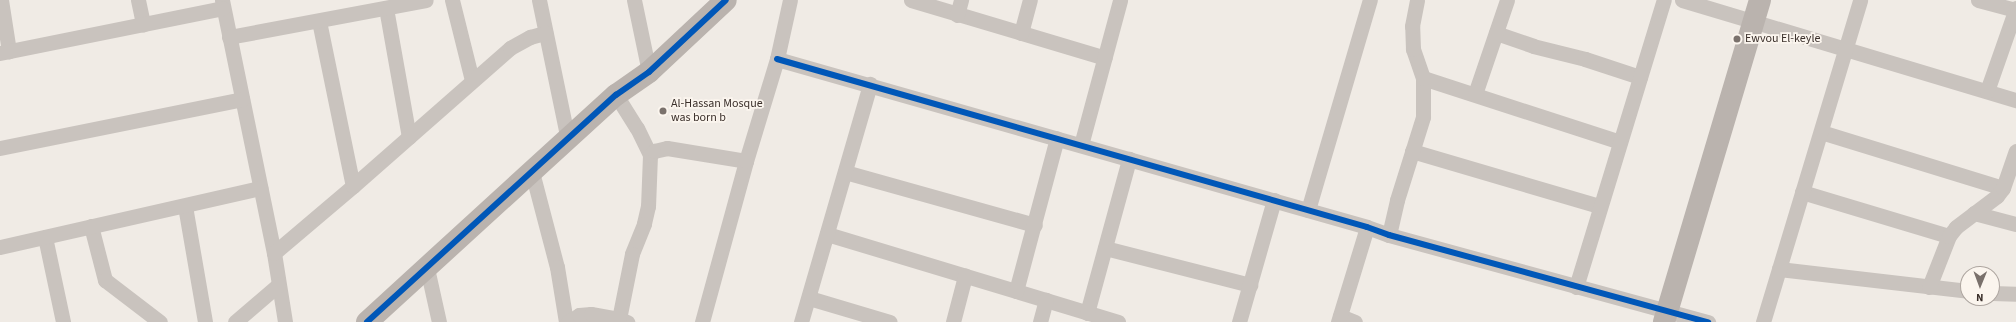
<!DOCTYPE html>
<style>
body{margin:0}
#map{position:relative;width:2016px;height:322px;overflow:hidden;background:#f0ebe5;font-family:"Source Sans 3",sans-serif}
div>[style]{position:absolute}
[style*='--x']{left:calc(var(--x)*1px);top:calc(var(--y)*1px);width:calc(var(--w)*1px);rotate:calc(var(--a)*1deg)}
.street>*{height:15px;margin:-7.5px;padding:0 7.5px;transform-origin:7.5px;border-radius:7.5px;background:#c9c3be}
.secondary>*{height:22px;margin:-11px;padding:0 11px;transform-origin:11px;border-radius:11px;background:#bab3ae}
.cycleway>*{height:6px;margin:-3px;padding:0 3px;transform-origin:3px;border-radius:3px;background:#0057b8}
.dots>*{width:11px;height:11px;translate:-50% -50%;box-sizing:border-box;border:2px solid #fbf5ee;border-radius:50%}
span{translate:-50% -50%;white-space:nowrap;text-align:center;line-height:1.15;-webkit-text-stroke:3.5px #fbf5ee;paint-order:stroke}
.poi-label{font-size:12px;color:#3b302b}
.left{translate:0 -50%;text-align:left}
.north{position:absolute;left:1960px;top:266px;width:40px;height:40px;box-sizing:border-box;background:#fbf5ee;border:1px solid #aea6a0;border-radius:50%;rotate:181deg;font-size:11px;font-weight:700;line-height:16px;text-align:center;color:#3b302b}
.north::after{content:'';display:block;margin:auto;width:14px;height:18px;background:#7a716c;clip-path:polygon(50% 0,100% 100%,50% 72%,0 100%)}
</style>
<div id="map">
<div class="street">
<i style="--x:1;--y:0;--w:52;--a:81.1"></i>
<i style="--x:138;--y:0;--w:25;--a:78"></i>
<i style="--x:222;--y:0;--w:258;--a:78.4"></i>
<i style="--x:274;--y:253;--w:70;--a:80.9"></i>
<i style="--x:452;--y:0;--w:82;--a:76"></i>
<i style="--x:539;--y:0;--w:143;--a:78.3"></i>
<i style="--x:634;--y:0;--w:74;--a:78.2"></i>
<i style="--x:911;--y:0;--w:202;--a:16.6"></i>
<i style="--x:1682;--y:0;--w:349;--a:16.7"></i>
<i style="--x:1978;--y:0;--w:38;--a:15"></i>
<i style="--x:386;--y:8;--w:131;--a:79.9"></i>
<i style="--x:957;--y:15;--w:16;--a:-75"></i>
<i style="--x:319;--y:21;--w:168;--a:78.4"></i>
<i style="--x:1021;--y:33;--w:34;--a:-75"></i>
<i style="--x:1496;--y:33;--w:39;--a:19"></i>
<i style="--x:1533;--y:46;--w:54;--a:14"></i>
<i style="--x:1585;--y:59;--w:58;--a:18.1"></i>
<i style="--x:229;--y:37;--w:200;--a:-10.6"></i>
<i style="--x:0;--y:53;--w:227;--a:-11.4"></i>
<i style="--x:777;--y:59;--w:613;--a:15.89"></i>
<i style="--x:1367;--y:227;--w:23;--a:20"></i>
<i style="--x:1389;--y:235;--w:331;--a:15.3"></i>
<i style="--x:1423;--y:78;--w:207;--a:18"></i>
<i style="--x:1987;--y:91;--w:88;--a:-70.7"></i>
<i style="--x:1475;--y:94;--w:99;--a:-71.2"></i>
<i style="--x:616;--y:95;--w:39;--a:58"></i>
<i style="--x:637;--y:128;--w:30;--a:64"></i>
<i style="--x:650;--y:155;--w:51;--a:92.2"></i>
<i style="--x:648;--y:206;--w:18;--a:103"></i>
<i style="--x:644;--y:224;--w:32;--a:112"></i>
<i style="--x:632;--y:254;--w:66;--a:101.3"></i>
<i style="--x:619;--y:319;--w:9;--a:21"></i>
<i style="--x:1821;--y:132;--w:190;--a:17.1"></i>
<i style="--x:1081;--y:145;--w:150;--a:-74.9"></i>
<i style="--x:0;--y:148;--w:247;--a:-11.4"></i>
<i style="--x:1412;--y:151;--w:195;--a:16.4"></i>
<i style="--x:650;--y:155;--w:6;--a:-45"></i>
<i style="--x:654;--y:151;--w:13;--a:-13"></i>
<i style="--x:667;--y:148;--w:80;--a:9.3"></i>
<i style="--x:532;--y:172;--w:98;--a:75.3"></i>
<i style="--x:557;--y:267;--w:56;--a:80.7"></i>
<i style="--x:845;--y:172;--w:197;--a:15.6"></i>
<i style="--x:1802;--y:192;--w:153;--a:16.7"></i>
<i style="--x:185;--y:206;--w:118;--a:80.2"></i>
<i style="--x:1308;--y:210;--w:219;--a:-73.6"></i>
<i style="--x:1974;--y:213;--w:43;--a:14.7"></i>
<i style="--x:91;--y:226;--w:56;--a:75.5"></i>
<i style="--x:105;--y:280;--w:69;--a:37.4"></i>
<i style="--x:827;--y:234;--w:304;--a:16.8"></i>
<i style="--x:1389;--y:235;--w:36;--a:-77"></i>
<i style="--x:1397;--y:200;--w:87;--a:-72.6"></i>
<i style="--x:1423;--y:117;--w:39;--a:-90"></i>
<i style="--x:1423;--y:78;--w:31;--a:-109"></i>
<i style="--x:1413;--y:49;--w:23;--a:-92"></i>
<i style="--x:1412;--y:26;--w:26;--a:-79"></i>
<i style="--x:45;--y:237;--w:87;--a:78"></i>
<i style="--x:0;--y:247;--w:267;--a:-12.8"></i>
<i style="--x:1105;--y:248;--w:150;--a:14.3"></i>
<i style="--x:274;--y:253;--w:104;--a:-40.3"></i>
<i style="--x:353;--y:186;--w:209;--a:-41.3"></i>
<i style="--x:510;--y:48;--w:23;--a:-29"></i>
<i style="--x:530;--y:37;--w:16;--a:-15"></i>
<i style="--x:427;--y:268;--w:55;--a:77.5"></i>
<i style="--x:1779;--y:269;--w:190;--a:6.6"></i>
<i style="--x:1576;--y:287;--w:300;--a:-73"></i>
<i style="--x:1929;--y:287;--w:55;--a:-68.6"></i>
<i style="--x:1949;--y:236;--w:11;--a:-52"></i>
<i style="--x:1956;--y:227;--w:51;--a:-37.1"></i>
<i style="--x:1997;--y:196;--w:10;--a:-53"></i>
<i style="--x:2003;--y:188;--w:39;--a:-71"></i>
<i style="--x:1016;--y:291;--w:158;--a:-75"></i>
<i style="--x:1992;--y:293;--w:24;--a:2"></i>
<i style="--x:809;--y:298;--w:84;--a:16.5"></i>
<i style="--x:1087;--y:313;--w:160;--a:-74.7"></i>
<i style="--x:1340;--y:316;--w:16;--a:22"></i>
<i style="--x:235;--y:322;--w:57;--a:-40.7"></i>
<i style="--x:568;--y:322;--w:13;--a:-32"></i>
<i style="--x:579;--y:315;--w:12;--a:-5"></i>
<i style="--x:591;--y:314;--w:28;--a:10"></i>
<i style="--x:702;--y:322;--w:167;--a:-74.7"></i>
<i style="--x:746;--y:161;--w:107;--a:-73.1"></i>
<i style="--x:777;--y:59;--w:60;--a:-77.6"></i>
<i style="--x:801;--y:322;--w:248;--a:-73.8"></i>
<i style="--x:953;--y:322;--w:48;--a:-75.4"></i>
<i style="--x:1040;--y:322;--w:23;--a:-75"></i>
<i style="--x:1239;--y:322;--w:127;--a:-74"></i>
<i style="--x:1338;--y:322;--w:99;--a:-73"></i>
<i style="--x:1763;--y:322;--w:336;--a:-73.2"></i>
</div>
<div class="secondary">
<i style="--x:367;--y:322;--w:337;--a:-42.4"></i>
<i style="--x:616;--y:95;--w:40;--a:-34.9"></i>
<i style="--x:649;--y:72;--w:105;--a:-43.1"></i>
<i style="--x:1664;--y:322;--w:336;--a:-73.4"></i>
</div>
<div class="cycleway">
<i style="--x:777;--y:59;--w:613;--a:15.89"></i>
<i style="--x:1367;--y:227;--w:23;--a:20"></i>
<i style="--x:1389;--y:235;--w:331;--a:15.3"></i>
<i style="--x:367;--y:322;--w:337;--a:-42.4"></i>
<i style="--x:616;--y:95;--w:40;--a:-34.9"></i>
<i style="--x:649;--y:72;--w:105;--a:-43.1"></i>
</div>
<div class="dots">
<i style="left:1737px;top:39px;background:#7a716c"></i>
<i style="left:663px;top:111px;background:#7a716c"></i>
</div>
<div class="poi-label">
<span class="left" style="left:1745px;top:39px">Ewvou El-keyle</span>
<span class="left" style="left:671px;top:111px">Al-Hassan Mosque<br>was born b</span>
</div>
<div class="north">N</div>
</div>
